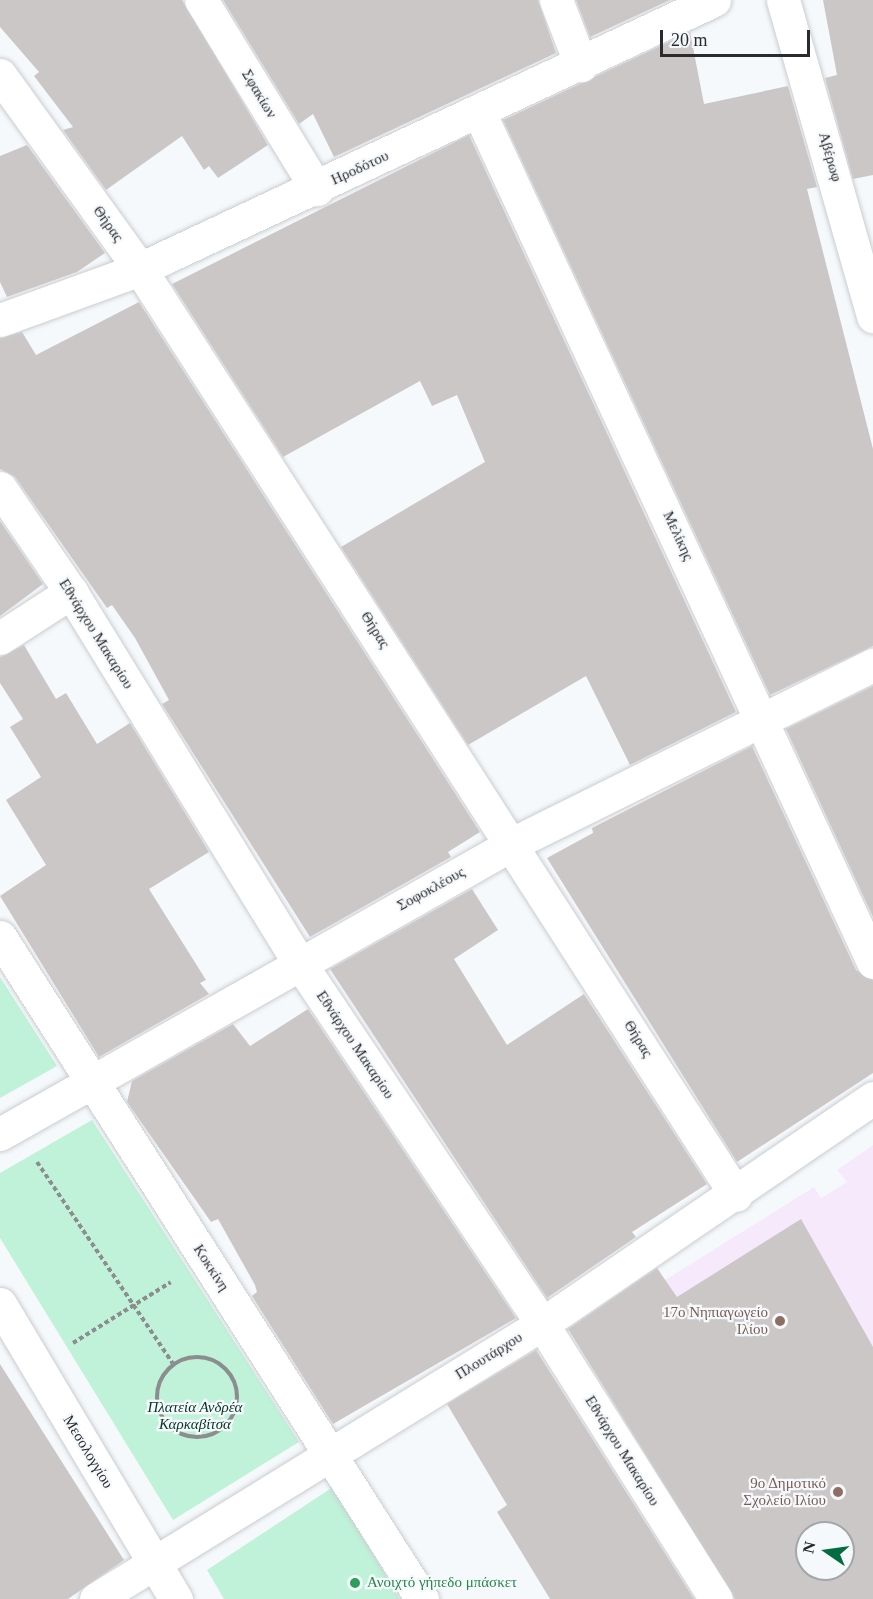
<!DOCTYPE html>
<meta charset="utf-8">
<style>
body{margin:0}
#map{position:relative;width:873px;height:1599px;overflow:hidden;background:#f6f9fc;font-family:Georgia,serif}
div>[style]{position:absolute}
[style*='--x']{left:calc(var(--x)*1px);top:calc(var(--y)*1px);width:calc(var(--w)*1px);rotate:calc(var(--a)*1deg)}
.education>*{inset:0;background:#f7e9fc}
.green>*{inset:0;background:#c0f1d9}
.building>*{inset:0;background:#cbc7c6}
.path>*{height:4px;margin-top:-2px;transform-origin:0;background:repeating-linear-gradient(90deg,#8b8d8f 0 4.5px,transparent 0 7.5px)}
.path>.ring{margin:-2px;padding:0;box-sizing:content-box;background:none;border:4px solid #8b8d8f;border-radius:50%}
.roads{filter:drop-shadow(0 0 2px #cacdd0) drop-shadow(0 0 2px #cacdd0)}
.pedestrian>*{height:33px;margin:-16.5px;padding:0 16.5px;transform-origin:16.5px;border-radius:16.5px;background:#fff}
.minor>*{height:33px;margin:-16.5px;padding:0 16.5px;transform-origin:16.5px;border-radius:16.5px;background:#fff}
.dots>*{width:16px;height:16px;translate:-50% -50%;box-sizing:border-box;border:3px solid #f6f9fc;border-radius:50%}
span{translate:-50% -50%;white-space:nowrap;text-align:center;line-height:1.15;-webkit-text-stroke:4.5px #f6f9fc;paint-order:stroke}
.street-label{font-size:15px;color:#2a2b2c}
.education-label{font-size:15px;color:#785e54}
.right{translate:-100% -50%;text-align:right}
.park-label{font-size:15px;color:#003523;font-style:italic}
.leisure-label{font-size:15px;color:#27864d}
.left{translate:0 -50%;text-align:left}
.north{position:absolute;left:795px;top:1521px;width:60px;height:60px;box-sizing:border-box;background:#f6f9fc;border:2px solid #a4a7a9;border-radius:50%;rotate:283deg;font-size:16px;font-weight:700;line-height:24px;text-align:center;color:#2a2b2c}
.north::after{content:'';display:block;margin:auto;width:21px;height:27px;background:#056c42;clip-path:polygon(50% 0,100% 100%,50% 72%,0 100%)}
.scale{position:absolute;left:660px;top:30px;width:150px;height:27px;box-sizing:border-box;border:3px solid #2a2b2c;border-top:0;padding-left:8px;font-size:18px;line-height:21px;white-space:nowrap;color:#2a2b2c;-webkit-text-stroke:4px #f6f9fc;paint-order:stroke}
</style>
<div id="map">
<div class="education">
<i style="clip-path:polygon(873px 1145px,873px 1599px,843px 1533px,665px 1280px,814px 1187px,821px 1198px,847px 1182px,837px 1170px)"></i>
</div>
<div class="green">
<i style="clip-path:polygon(0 977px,57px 1066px,0 1098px)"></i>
<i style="clip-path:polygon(92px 1120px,299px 1442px,173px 1520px,0 1238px,0 1173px)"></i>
<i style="clip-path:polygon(333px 1487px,400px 1599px,224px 1599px,207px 1570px)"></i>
</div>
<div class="building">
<i style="clip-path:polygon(0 0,182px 0,268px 145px,218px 178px,209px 166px,204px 170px,182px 136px,106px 190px,63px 130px,73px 127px,34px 76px,39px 72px,0 27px)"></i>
<i style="clip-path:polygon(223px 0,538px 0,556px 53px,334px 157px,313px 114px,299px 124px)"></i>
<i style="clip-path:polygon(576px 0,670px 0,590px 37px)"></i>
<i style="clip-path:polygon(823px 0,873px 0,873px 175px,853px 179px,825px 78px,837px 75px)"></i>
<i style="clip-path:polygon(690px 32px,704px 104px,788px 86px,817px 187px,807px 189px,873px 449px,873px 646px,770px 695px,503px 120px)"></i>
<i style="clip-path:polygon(469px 135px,736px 712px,630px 765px,586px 676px,468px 745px,341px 547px,485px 462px,457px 395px,432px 406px,420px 381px,283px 457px,172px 284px)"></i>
<i style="clip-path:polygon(27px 145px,105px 253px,77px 272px,7px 297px,0 282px,0 156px)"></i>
<i style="clip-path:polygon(139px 302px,480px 832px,448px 852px,451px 857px,310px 937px,162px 704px,169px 700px,135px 638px,112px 605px,107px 608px,15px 477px,0 469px,0 338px,22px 332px,36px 355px)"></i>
<i style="clip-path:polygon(0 521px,43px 584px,0 616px)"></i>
<i style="clip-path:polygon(24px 645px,56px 699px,66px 693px,97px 744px,130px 723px,209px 852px,149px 889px,206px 980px,200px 983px,209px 994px,99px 1057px,0 896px,46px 865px,6px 800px,41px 777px,10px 727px,23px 719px,0 683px,0 657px)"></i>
<i style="clip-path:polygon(873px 686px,873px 917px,786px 729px)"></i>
<i style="clip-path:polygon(752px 746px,856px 970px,873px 980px,873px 1073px,737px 1162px,547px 858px,593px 833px,592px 828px)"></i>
<i style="clip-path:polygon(472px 889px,498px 930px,454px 959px,507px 1045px,584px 994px,707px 1184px,632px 1232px,636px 1237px,547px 1298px,330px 969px)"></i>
<i style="clip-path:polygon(308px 1009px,516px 1318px,333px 1424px,252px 1296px,257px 1292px,255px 1285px,218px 1219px,211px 1222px,127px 1102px,132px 1081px,233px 1024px,250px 1046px)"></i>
<i style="clip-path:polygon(evenodd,801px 1219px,873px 1347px,873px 1599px,735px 1599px,568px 1329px,657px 1268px,677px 1297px,801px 1219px,807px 1533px,843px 1533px,843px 1569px,807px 1569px,807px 1533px)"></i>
<i style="clip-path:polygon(536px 1350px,694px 1599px,550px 1599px,497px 1512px,507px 1505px,447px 1404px)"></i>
<i style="clip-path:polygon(0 1364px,124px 1560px,68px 1599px,0 1599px)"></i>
</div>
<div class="path">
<i style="--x:37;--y:1162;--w:244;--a:56"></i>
<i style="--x:73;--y:1343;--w:115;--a:-31.9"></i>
<i class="ring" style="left:157px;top:1357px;width:76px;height:76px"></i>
</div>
<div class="roads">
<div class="pedestrian">
<i style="--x:0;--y:937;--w:785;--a:57.48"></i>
</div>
<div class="minor">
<i style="--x:201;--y:0;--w:222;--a:58.5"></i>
<i style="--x:556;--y:0;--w:70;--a:69"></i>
<i style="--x:783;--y:0;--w:329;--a:74.1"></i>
<i style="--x:0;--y:75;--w:239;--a:54.2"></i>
<i style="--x:140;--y:269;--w:1101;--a:57.23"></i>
<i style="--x:479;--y:112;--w:937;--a:65.13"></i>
<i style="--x:0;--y:320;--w:149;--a:-20"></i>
<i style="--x:140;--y:269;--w:634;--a:-25.11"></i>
<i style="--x:0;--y:488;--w:126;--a:55.7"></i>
<i style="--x:71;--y:592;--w:435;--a:58.4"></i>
<i style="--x:299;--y:962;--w:436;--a:56.1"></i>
<i style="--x:542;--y:1324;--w:325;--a:57.7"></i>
<i style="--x:0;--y:638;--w:85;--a:-32.9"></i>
<i style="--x:0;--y:1134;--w:591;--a:-29.52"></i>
<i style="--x:514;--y:843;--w:401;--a:-26.4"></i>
<i style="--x:0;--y:1304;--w:344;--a:59.2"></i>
<i style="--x:96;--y:1599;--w:524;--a:-31.66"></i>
<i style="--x:542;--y:1324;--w:401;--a:-34.3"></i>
</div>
</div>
<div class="dots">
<i style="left:780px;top:1321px;background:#8d6e63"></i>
<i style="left:838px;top:1492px;background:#8d6e63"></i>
<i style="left:355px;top:1583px;background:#2e9e5b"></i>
</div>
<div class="street-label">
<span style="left:259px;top:94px;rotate:59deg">Σφακίων</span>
<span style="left:830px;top:157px;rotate:74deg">Αβέρωφ</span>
<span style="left:360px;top:168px;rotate:-25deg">Ηροδότου</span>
<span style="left:108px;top:224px;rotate:54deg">Θήρας</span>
<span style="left:678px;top:536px;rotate:65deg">Μελίκης</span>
<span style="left:375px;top:630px;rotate:57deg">Θήρας</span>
<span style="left:96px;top:634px;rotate:58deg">Εθνάρχου Μακαρίου</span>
<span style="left:431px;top:889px;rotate:-29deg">Σοφοκλέους</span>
<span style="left:638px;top:1039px;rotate:58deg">Θήρας</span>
<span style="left:355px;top:1045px;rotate:56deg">Εθνάρχου Μακαρίου</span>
<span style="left:211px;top:1268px;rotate:57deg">Κοκκίνη</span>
<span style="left:489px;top:1356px;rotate:-32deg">Πλουτάρχου</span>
<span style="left:622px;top:1451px;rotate:58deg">Εθνάρχου Μακαρίου</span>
<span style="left:88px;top:1452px;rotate:59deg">Μεσολογγίου</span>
</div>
<div class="education-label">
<span class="right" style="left:768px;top:1321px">17ο Νηπιαγωγείο<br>Ιλίου</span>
<span class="right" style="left:826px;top:1492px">9ο Δημοτικό<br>Σχολείο Ιλίου</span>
</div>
<div class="park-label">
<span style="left:195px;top:1416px">Πλατεία Ανδρέα<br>Καρκαβίτσα</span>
</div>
<div class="leisure-label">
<span class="left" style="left:367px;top:1583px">Ανοιχτό γήπεδο μπάσκετ</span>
</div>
<div class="north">N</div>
<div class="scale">20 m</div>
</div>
